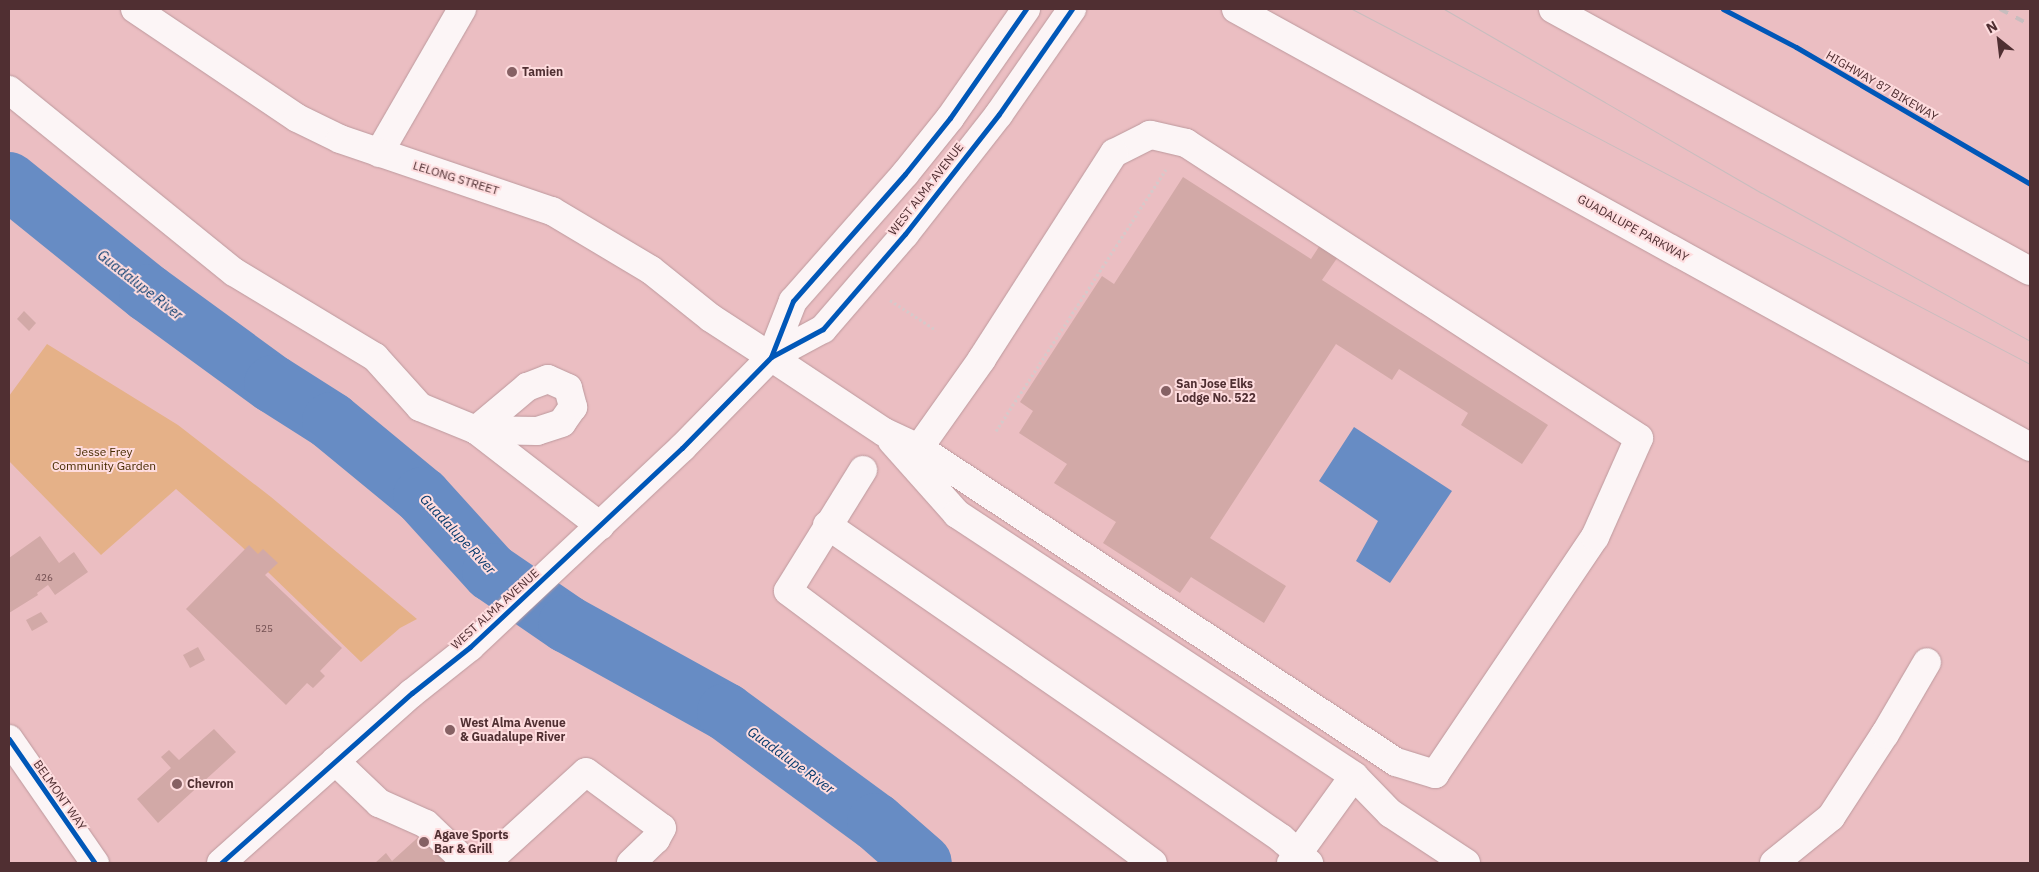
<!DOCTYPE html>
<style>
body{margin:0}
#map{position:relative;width:2039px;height:872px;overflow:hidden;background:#ebbec2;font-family:"IBM Plex Sans",sans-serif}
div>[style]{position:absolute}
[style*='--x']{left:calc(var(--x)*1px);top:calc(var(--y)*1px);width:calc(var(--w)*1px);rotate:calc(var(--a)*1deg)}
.green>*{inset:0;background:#e5b188}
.water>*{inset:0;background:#678cc4}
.river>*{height:58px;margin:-29px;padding:0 29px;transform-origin:29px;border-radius:29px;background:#678cc4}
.building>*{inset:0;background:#d2a9a7}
.path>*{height:3px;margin-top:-1.5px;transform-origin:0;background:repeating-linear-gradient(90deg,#d7c9ca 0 2.5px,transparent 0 5px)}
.roads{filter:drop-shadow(0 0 1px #bc999d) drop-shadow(0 0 1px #bc999d)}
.minor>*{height:28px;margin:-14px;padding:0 14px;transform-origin:14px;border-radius:14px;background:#fcf5f6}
.major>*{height:28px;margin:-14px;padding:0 14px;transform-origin:14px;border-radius:14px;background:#fcf5f6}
.highway>*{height:28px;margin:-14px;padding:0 14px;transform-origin:14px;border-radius:14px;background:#fcf5f6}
.tram>*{height:1px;margin:-0.5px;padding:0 0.5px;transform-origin:0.5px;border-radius:0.5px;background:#c8bdbe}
.rail>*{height:4px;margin-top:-2px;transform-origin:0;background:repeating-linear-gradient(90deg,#c8bdbe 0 9px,transparent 0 18px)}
.cycleway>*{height:5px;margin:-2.5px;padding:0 2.5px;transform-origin:2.5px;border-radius:2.5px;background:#0057b8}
.dots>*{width:14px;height:14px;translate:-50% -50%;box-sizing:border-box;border:2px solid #fedcde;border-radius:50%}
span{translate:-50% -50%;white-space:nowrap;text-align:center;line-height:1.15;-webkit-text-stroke:4px #fedcde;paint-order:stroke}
.number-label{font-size:10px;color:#714e50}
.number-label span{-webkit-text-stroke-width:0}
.poi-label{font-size:12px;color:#502f32;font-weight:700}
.left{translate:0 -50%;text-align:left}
.street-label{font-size:12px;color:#502f32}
.park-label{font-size:12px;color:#462b00}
.water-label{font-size:14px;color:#063a6d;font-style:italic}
.frame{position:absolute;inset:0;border:10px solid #502f32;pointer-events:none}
.north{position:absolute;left:1974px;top:15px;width:50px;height:50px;-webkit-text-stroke:4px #fedcde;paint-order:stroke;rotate:331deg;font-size:14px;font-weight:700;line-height:20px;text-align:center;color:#502f32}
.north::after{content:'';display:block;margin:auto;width:18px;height:22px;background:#502f32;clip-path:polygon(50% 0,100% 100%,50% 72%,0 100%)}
</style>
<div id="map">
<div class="green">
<i style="clip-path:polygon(47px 344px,178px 425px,271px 497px,417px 619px,400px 628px,361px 662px,241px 546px,176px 489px,101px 555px,9px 461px,9px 396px)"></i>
</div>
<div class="water">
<i style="clip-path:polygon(1354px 427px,1452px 491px,1390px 583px,1356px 561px,1378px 521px,1319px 481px)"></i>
</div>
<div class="river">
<i style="--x:9;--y:181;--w:179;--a:38.9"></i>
<i style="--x:148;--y:293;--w:155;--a:36.1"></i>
<i style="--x:273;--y:384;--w:69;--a:32.5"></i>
<i style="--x:331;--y:421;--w:118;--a:39.5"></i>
<i style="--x:422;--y:496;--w:103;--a:47.8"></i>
<i style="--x:491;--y:572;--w:92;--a:34.4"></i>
<i style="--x:567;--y:624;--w:182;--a:29"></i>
<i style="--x:726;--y:712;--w:186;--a:36.3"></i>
<i style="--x:876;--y:822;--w:62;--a:41.1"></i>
</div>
<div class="building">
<i style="clip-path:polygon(1183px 177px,1311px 259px,1324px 239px,1342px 251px,1322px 280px,1548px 425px,1522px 464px,1461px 425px,1468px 413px,1399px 369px,1392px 380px,1336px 344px,1210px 538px,1286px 586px,1264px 623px,1191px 577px,1180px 593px,1103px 543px,1116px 522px,1054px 483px,1067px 464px,1019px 433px,1033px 411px,1020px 402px,1102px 276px,1114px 284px)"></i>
<i style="clip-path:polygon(24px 311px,36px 323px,29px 331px,17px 319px)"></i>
<i style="clip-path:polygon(40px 536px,59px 563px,74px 552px,88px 572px,55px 595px,48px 585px,37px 593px,38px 595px,9px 613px,9px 558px)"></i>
<i style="clip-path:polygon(249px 545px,258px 554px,263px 549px,278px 563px,265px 575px,342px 648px,320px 671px,325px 676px,313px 688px,307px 683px,286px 705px,186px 609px)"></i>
<i style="clip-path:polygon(41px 612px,48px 622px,32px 631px,26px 620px)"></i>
<i style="clip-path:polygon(198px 647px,205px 660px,190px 668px,183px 655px)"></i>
<i style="clip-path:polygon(214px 729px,236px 752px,158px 823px,137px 799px,171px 768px,161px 757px,169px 750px,179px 760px)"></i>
<i style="clip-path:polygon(425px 831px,455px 863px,375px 863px,386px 853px,392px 861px)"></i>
</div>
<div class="path">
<i style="--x:890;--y:300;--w:55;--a:33.1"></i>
<i style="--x:996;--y:431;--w:312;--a:-57"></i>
</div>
<div class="roads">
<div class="minor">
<i style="--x:9;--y:90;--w:289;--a:39"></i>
<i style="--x:234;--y:272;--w:165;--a:31.1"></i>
<i style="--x:375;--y:357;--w:67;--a:48"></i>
<i style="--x:420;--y:407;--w:61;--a:22.3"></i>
<i style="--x:476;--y:430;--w:157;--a:37.7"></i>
<i style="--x:379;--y:153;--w:166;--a:-60"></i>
<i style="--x:771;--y:357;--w:136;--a:33.6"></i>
<i style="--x:884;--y:432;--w:38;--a:25"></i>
<i style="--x:919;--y:448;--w:571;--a:33.36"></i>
<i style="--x:1396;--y:762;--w:41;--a:17.1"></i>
<i style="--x:1435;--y:774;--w:286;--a:-56"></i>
<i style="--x:1595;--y:537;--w:108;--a:-66"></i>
<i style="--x:1639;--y:438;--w:541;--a:-146.93"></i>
<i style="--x:1186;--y:143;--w:37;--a:-167"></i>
<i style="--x:1150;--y:135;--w:40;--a:153.4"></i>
<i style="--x:1114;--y:153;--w:245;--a:122.7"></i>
<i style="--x:982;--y:359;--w:109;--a:125.3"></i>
<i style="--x:548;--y:379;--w:22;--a:24"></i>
<i style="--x:568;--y:388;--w:20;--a:75"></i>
<i style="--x:573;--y:407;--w:19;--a:125"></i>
<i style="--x:562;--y:423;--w:26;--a:162"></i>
<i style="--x:537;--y:431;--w:61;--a:-179.1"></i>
<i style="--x:476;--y:430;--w:67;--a:-40.1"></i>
<i style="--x:527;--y:387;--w:22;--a:-21"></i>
<i style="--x:892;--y:441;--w:98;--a:48.3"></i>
<i style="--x:957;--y:514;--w:476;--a:33.4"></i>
<i style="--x:1354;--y:776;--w:52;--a:45.8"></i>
<i style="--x:1390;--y:813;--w:91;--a:33.3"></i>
<i style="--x:863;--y:470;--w:142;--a:121.8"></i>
<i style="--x:788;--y:591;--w:455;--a:36.7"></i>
<i style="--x:827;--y:525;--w:551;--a:34.58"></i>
<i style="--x:1281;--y:838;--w:38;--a:42"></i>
<i style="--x:9;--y:739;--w:151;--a:55.3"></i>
<i style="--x:335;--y:761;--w:61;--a:43.7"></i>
<i style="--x:379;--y:803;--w:51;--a:24.1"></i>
<i style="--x:426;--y:824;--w:57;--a:43.6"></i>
<i style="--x:486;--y:863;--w:135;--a:-42.3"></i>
<i style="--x:586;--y:772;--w:94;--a:36.4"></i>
<i style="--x:662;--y:828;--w:13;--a:119"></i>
<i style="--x:656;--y:839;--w:35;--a:136"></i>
<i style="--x:1291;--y:863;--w:107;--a:-54.1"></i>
<i style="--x:1774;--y:863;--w:73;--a:-38.9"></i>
<i style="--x:1831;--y:817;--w:99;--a:-57"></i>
<i style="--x:1885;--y:734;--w:83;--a:-59.7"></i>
</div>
<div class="major">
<i style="--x:135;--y:9;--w:195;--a:33.9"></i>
<i style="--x:297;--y:118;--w:48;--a:26"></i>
<i style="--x:340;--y:139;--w:224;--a:18.8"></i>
<i style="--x:552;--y:211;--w:115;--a:30.8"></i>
<i style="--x:651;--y:270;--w:77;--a:38.7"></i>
<i style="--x:711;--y:318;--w:72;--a:33"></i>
<i style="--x:771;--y:357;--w:60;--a:-68.6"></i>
<i style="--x:793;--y:301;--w:169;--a:-48.6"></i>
<i style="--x:905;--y:174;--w:72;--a:-51.2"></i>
<i style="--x:950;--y:118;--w:133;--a:-55.1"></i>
<i style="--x:221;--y:863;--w:256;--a:-41.7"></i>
<i style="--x:412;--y:693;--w:74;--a:-38.4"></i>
<i style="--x:470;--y:647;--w:291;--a:-43.2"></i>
<i style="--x:682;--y:448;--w:127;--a:-45.6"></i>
<i style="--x:771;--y:357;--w:59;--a:-28.3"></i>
<i style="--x:823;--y:329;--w:125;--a:-49.2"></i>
<i style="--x:905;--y:234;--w:152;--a:-51.9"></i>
<i style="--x:999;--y:114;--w:128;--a:-55.2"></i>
</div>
<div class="highway">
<i style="--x:1236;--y:9;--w:907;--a:28.88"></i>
<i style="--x:1553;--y:9;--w:544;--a:28.78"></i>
</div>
</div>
<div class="tram">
<i style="--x:1352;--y:9;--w:765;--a:27.64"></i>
<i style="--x:1444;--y:9;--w:367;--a:30.1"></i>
<i style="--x:1762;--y:193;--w:306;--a:28.9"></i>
</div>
<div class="rail">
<i style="--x:2000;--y:9;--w:34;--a:28"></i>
</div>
<div class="cycleway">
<i style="--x:1723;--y:9;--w:82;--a:27.5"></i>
<i style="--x:1796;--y:47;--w:271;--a:30.3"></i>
<i style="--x:771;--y:357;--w:60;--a:-68.6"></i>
<i style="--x:793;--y:301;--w:169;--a:-48.6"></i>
<i style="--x:905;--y:174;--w:72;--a:-51.2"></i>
<i style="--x:950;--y:118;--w:133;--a:-55.1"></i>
<i style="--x:9;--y:739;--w:151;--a:55.3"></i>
<i style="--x:221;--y:863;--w:256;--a:-41.7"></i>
<i style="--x:412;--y:693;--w:74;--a:-38.4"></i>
<i style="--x:470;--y:647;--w:291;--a:-43.2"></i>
<i style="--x:682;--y:448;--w:127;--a:-45.6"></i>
<i style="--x:771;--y:357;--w:59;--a:-28.3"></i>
<i style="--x:823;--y:329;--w:125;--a:-49.2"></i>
<i style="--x:905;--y:234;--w:152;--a:-51.9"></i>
<i style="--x:999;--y:114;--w:128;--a:-55.2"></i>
</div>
<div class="dots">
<i style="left:512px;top:72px;background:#866164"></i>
<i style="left:1166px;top:391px;background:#866164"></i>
<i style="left:450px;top:730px;background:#866164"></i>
<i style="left:177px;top:784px;background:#866164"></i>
<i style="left:424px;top:842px;background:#866164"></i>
</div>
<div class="number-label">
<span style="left:44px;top:578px">426</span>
<span style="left:264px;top:629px">525</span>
</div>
<div class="poi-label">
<span class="left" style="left:522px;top:72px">Tamien</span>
<span class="left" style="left:1176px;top:391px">San Jose Elks<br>Lodge No. 522</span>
<span class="left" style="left:460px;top:730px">West Alma Avenue<br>&amp; Guadalupe River</span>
<span class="left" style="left:187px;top:784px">Chevron</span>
<span class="left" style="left:434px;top:842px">Agave Sports<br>Bar &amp; Grill</span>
</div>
<div class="street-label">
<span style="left:1882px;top:86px;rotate:30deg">HIGHWAY 87 BIKEWAY</span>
<span style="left:456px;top:178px;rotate:17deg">LELONG STREET</span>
<span style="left:926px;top:189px;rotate:-52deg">WEST ALMA AVENUE</span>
<span style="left:1633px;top:228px;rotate:29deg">GUADALUPE PARKWAY</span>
<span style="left:495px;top:609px;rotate:-42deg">WEST ALMA AVENUE</span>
<span style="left:60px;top:795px;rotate:55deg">BELMONT WAY</span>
</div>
<div class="park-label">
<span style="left:104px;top:459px">Jesse Frey<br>Community Garden</span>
</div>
<div class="water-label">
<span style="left:140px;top:285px;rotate:38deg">Guadalupe River</span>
<span style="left:458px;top:534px;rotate:47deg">Guadalupe River</span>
<span style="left:791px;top:760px;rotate:36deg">Guadalupe River</span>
</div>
<div class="frame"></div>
<div class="north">N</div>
</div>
